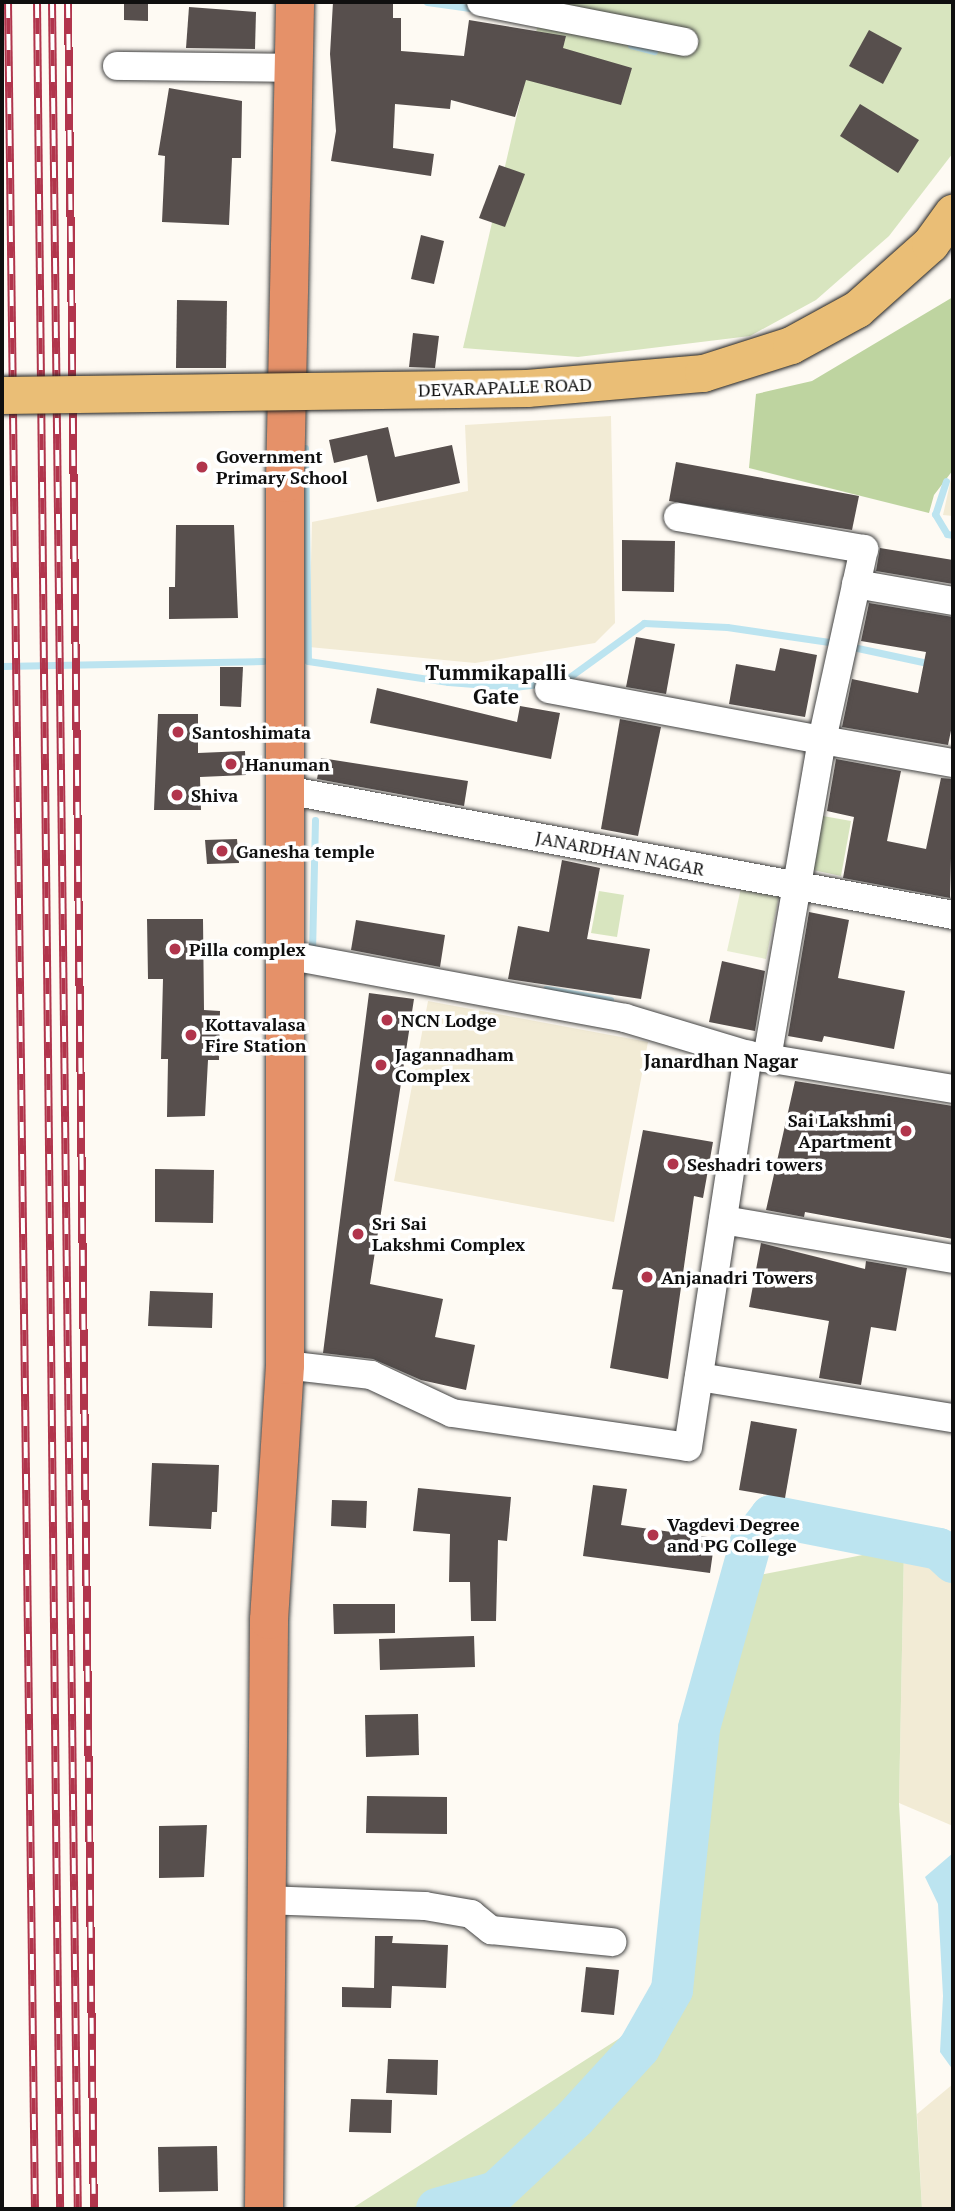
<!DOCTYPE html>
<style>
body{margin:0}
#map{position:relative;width:955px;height:2211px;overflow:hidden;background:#fefaf3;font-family:"PT Serif",serif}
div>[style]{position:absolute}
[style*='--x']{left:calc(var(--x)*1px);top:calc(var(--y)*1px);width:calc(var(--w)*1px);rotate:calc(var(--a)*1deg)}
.farmland>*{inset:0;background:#f2ebd5}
.green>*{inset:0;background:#d8e5bf}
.forest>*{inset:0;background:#bed4a0}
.pitch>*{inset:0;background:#e7edd0}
.water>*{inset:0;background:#bce4f0}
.stream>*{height:7px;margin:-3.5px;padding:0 3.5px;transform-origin:3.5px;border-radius:3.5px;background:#bce4f0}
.river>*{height:42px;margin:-21px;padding:0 21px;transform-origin:21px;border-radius:21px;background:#bce4f0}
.building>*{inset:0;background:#574f4d}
.roads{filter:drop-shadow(0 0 2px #424242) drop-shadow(0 0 2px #424242)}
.minor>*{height:28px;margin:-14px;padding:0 14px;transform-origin:14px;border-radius:14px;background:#fff}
.highway>*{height:38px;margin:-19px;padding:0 19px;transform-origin:19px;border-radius:19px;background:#e59169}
.rail>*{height:8px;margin-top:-4px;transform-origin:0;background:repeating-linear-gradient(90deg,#fff 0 16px,#b1354c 0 32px);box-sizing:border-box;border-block:2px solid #b1354c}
.bridges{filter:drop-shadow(0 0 2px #202020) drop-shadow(0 0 2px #202020)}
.major-bridge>*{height:37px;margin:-18.5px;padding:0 18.5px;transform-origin:18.5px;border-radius:18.5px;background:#eabe76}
.dots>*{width:19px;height:19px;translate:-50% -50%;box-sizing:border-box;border:4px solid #fff;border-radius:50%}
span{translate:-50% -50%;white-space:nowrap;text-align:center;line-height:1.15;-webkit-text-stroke:7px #fff;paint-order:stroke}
.street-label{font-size:18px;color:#0f0f0f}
.poi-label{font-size:18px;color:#0f0f0f;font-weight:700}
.left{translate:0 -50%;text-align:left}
.right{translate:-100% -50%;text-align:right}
.neighbourhood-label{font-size:19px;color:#0f0f0f;font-weight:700}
.quarter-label{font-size:21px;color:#0f0f0f;font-weight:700}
.frame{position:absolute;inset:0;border:4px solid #0f0f0f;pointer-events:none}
</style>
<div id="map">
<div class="farmland">
<i style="clip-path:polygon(611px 416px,615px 623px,595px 643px,475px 663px,309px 647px,312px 522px,468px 491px,465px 425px)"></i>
<i style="clip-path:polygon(953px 470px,953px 516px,943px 515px)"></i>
<i style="clip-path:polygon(428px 1001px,648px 1042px,614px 1222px,394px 1181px)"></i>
<i style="clip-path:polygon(953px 1538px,953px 1826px,899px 1803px,904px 1547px)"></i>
<i style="clip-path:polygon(953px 2084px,953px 2209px,922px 2209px,917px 2114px)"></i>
</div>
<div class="green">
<i style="clip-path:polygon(543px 2px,953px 2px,953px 153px,889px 236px,816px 300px,750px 336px,578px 357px,463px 348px)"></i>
<i style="clip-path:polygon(823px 816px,851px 821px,841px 876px,813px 870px)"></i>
<i style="clip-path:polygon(599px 891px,624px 895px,617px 937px,591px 933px)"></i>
<i style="clip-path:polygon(904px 1547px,899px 1803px,922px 2209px,351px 2209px,664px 2010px,724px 1582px)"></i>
</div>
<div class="forest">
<i style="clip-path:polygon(953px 297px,953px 470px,934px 495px,929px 513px,749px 468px,756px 394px,812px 381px)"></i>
</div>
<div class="pitch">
<i style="clip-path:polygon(741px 888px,779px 896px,766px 959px,727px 951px)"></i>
</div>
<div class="water">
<i style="clip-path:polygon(953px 1853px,953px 2070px,940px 2052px,943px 1996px,938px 1904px,925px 1877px)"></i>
</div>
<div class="stream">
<i style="--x:427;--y:2;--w:49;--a:8.1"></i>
<i style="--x:631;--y:45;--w:24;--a:15"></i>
<i style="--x:305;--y:448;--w:213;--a:89.2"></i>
<i style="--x:308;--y:661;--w:142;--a:8.5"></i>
<i style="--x:448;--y:682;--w:66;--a:4.3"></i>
<i style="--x:514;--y:687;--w:31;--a:-7"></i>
<i style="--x:946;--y:481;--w:35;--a:108"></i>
<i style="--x:935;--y:514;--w:23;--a:59"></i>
<i style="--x:947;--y:534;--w:6;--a:9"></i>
<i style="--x:848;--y:646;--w:86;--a:12.1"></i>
<i style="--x:2;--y:666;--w:261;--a:-1.1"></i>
<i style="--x:564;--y:681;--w:99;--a:-35.9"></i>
<i style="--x:644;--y:623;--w:83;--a:2.8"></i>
<i style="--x:727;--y:627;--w:110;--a:8.4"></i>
<i style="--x:315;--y:820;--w:128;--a:91.3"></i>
<i style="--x:312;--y:948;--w:5;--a:11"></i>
<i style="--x:546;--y:989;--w:65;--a:9.8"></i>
</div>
<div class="river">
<i style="--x:437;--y:2209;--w:61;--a:-16.1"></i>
<i style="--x:496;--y:2192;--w:108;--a:-43.1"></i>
<i style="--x:575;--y:2118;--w:95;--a:-47.6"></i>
<i style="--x:639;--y:2048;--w:67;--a:-60.4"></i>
<i style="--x:672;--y:1990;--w:263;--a:-84.1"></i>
<i style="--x:699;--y:1728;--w:193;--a:-74.4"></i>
<i style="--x:751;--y:1542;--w:33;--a:-52"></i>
<i style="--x:771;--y:1516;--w:171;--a:11.1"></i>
<i style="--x:939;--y:1549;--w:19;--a:43"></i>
</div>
<div class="building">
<i style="clip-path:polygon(124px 2px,148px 2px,148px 21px,124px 20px)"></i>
<i style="clip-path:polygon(333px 2px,393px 2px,393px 18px,401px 18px,401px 51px,464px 56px,469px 20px,566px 36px,563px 48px,632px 68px,621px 105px,526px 80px,515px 117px,451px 100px,450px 109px,395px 104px,393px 148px,434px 154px,431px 176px,331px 161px,336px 131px,330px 54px)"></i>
<i style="clip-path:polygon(189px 7px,256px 12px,255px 49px,186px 48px)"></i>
<i style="clip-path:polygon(869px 30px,902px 48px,883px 84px,849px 66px)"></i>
<i style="clip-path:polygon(169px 88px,242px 101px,241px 158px,232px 158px,229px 225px,162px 222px,165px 156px,158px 155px)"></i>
<i style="clip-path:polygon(860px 104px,919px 140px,898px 173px,840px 136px)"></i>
<i style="clip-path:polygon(499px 165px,525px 174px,505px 227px,479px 218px)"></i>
<i style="clip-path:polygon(421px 235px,444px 241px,434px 284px,411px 279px)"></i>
<i style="clip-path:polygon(177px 300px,227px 301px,226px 368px,176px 368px)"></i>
<i style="clip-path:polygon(413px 333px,439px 336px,435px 368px,409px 367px)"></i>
<i style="clip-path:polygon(388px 427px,395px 457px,452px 445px,460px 483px,377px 502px,367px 455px,334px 463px,329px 440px)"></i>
<i style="clip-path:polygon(676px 462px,859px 496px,852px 530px,669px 501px)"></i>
<i style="clip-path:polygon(176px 525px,234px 525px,238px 618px,169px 619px,169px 587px,175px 587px)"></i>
<i style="clip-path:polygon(622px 540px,675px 541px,674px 592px,622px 591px)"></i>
<i style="clip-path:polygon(880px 548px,953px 560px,953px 584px,876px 571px)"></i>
<i style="clip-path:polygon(869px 603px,953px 617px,953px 721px,948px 745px,842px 727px,852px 679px,918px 693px,926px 652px,861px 641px)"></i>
<i style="clip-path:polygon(636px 637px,675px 644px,666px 694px,626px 687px)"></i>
<i style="clip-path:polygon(780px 648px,817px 655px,805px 717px,729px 704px,736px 664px,775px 671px)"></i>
<i style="clip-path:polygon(220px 667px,243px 667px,241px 707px,220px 706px)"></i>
<i style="clip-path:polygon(377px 688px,517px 722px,520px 706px,560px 713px,551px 759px,370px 723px)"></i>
<i style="clip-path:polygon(158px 714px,198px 714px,198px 753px,245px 751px,246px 775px,200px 777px,201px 810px,154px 810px)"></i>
<i style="clip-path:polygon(620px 719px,661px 727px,638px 836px,601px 829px)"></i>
<i style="clip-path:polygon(321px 758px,468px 781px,464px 806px,317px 779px)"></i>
<i style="clip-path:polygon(836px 759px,901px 771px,887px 841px,926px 849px,941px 778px,953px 779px,950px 898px,843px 878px,854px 817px,827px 811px)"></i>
<i style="clip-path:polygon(237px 839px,239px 863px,207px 864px,205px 840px)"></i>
<i style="clip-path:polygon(562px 860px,600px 868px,587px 939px,650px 949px,641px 999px,508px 979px,518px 926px,549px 932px)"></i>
<i style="clip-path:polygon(809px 912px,849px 920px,838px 978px,905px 991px,894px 1049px,824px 1036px,822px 1042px,788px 1036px)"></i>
<i style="clip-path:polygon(147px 919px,203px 919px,204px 1010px,220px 1011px,219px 1060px,208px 1060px,205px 1116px,167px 1117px,168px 1059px,161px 1059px,163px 979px,148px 979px)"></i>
<i style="clip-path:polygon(356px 920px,445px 935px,440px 967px,351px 950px)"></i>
<i style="clip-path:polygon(722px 961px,765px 971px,755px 1031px,709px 1022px)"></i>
<i style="clip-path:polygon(369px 993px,414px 999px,370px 1284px,443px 1299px,435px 1337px,475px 1345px,466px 1390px,421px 1380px,373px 1359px,323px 1353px)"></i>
<i style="clip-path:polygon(795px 1081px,953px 1106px,953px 1239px,805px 1212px,804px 1217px,766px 1210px)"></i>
<i style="clip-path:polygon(643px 1130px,713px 1142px,703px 1198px,694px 1196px,668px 1379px,610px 1368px,623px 1290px,612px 1289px)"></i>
<i style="clip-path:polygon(155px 1169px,214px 1170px,213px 1223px,155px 1222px)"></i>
<i style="clip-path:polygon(761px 1243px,865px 1269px,866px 1261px,907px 1268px,896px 1331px,871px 1327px,861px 1385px,819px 1378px,829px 1321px,749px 1307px)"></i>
<i style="clip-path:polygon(150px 1291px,213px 1293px,212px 1328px,148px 1326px)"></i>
<i style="clip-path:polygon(751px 1421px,797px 1429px,785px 1498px,739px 1490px)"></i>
<i style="clip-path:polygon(152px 1463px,219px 1465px,217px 1512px,212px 1512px,211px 1529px,149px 1526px)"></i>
<i style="clip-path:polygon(593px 1485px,627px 1489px,621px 1525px,715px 1538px,710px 1573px,583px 1556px)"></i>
<i style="clip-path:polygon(418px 1488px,511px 1497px,507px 1541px,498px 1540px,496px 1621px,471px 1621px,470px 1582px,449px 1582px,450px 1534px,413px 1531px)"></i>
<i style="clip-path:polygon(332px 1500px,367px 1501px,366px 1528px,331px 1526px)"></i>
<i style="clip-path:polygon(333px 1604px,395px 1604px,395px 1633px,334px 1634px)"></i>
<i style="clip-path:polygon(474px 1636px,475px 1667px,380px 1670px,379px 1639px)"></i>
<i style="clip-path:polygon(418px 1714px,419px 1755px,366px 1757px,365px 1715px)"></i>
<i style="clip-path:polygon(367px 1796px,447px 1797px,447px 1834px,366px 1833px)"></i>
<i style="clip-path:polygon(207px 1825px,204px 1877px,159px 1878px,159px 1826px)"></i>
<i style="clip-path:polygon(375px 1936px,393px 1936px,392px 1943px,448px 1945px,446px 1988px,392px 1986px,391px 2008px,342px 2007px,342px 1987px,374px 1988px)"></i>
<i style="clip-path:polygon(586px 1967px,619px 1970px,614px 2015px,581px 2012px)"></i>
<i style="clip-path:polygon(388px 2059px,438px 2060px,437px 2095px,386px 2093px)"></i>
<i style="clip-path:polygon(351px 2099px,392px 2100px,391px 2133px,349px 2132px)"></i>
<i style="clip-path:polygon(217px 2146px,218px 2191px,159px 2192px,158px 2147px)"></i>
</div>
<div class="roads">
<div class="minor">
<i style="--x:481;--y:2;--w:207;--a:11.1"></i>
<i style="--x:117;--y:66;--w:177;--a:0.6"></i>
<i style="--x:678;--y:517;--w:189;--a:9.8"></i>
<i style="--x:864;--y:549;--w:196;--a:102.4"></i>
<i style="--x:822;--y:740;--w:133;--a:10"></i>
<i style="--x:856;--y:584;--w:98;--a:9.9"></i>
<i style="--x:549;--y:689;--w:278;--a:10.6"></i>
<i style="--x:822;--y:740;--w:323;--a:99.8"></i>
<i style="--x:286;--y:790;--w:679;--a:10.61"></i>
<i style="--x:286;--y:955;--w:345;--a:10.5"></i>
<i style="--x:625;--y:1018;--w:128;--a:16.7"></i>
<i style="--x:748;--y:1055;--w:208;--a:9.4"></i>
<i style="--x:723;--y:1220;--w:233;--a:9.6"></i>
<i style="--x:285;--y:1365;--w:87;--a:6.6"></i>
<i style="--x:371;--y:1375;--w:89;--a:25.1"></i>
<i style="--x:452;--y:1413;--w:238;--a:8.2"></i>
<i style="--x:688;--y:1447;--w:397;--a:-81.3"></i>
<i style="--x:699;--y:1377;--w:257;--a:9.2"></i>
<i style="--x:264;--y:1900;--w:161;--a:2.1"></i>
<i style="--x:425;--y:1906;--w:47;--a:9.9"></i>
<i style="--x:471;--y:1914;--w:26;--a:39"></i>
<i style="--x:491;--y:1930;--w:122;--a:5.7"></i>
</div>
<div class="highway">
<i style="--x:264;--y:2209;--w:589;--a:-89.51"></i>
<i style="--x:269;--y:1620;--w:256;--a:-86.4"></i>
<i style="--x:285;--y:1365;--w:882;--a:-90"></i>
<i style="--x:285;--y:483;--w:481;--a:-88.8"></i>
</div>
</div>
<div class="rail">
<i style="--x:8;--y:2;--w:2207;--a:89.3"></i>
<i style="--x:37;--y:2;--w:2207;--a:89.4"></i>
<i style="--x:52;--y:2;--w:2207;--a:89.33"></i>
<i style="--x:68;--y:2;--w:2207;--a:89.33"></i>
</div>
<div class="bridges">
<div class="major-bridge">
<i style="--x:2;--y:395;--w:525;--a:-0.76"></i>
<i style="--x:527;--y:388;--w:177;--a:-4.9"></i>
<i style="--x:703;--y:373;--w:92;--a:-17.7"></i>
<i style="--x:791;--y:345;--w:75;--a:-28.6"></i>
<i style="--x:857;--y:309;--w:98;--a:-41.7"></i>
<i style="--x:930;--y:244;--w:39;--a:-54"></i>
</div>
</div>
<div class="dots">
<i style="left:202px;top:467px;background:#b1354c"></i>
<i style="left:178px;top:732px;background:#b1354c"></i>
<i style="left:231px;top:764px;background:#b1354c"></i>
<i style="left:177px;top:795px;background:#b1354c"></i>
<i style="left:222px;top:851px;background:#b1354c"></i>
<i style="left:175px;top:949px;background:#b1354c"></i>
<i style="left:387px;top:1020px;background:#b1354c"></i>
<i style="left:191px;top:1035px;background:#b1354c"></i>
<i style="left:381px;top:1065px;background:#b1354c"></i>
<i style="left:906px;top:1131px;background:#b1354c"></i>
<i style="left:673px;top:1164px;background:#b1354c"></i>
<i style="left:358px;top:1234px;background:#b1354c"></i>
<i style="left:647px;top:1277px;background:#b1354c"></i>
<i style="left:653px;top:1535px;background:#b1354c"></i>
</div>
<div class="street-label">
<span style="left:505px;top:387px;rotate:-2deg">DEVARAPALLE ROAD</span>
<span style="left:620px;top:853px;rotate:11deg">JANARDHAN NAGAR</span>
</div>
<div class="poi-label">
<span class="left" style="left:216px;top:467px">Government<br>Primary School</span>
<span class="left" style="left:192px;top:732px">Santoshimata</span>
<span class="left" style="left:245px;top:764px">Hanuman</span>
<span class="left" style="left:191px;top:795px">Shiva</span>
<span class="left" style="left:236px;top:851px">Ganesha temple</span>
<span class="left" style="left:189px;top:949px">Pilla complex</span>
<span class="left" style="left:401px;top:1020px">NCN Lodge</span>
<span class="left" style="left:205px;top:1035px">Kottavalasa<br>Fire Station</span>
<span class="left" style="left:395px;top:1065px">Jagannadham<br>Complex</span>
<span class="right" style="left:892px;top:1131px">Sai Lakshmi<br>Apartment</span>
<span class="left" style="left:687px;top:1164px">Seshadri towers</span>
<span class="left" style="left:372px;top:1234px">Sri Sai<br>Lakshmi Complex</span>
<span class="left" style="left:661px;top:1277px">Anjanadri Towers</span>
<span class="left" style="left:667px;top:1535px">Vagdevi Degree<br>and PG College</span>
</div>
<div class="neighbourhood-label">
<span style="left:721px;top:1061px">Janardhan Nagar</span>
</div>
<div class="quarter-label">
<span style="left:496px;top:684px">Tummikapalli<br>Gate</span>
</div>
<div class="frame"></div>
</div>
